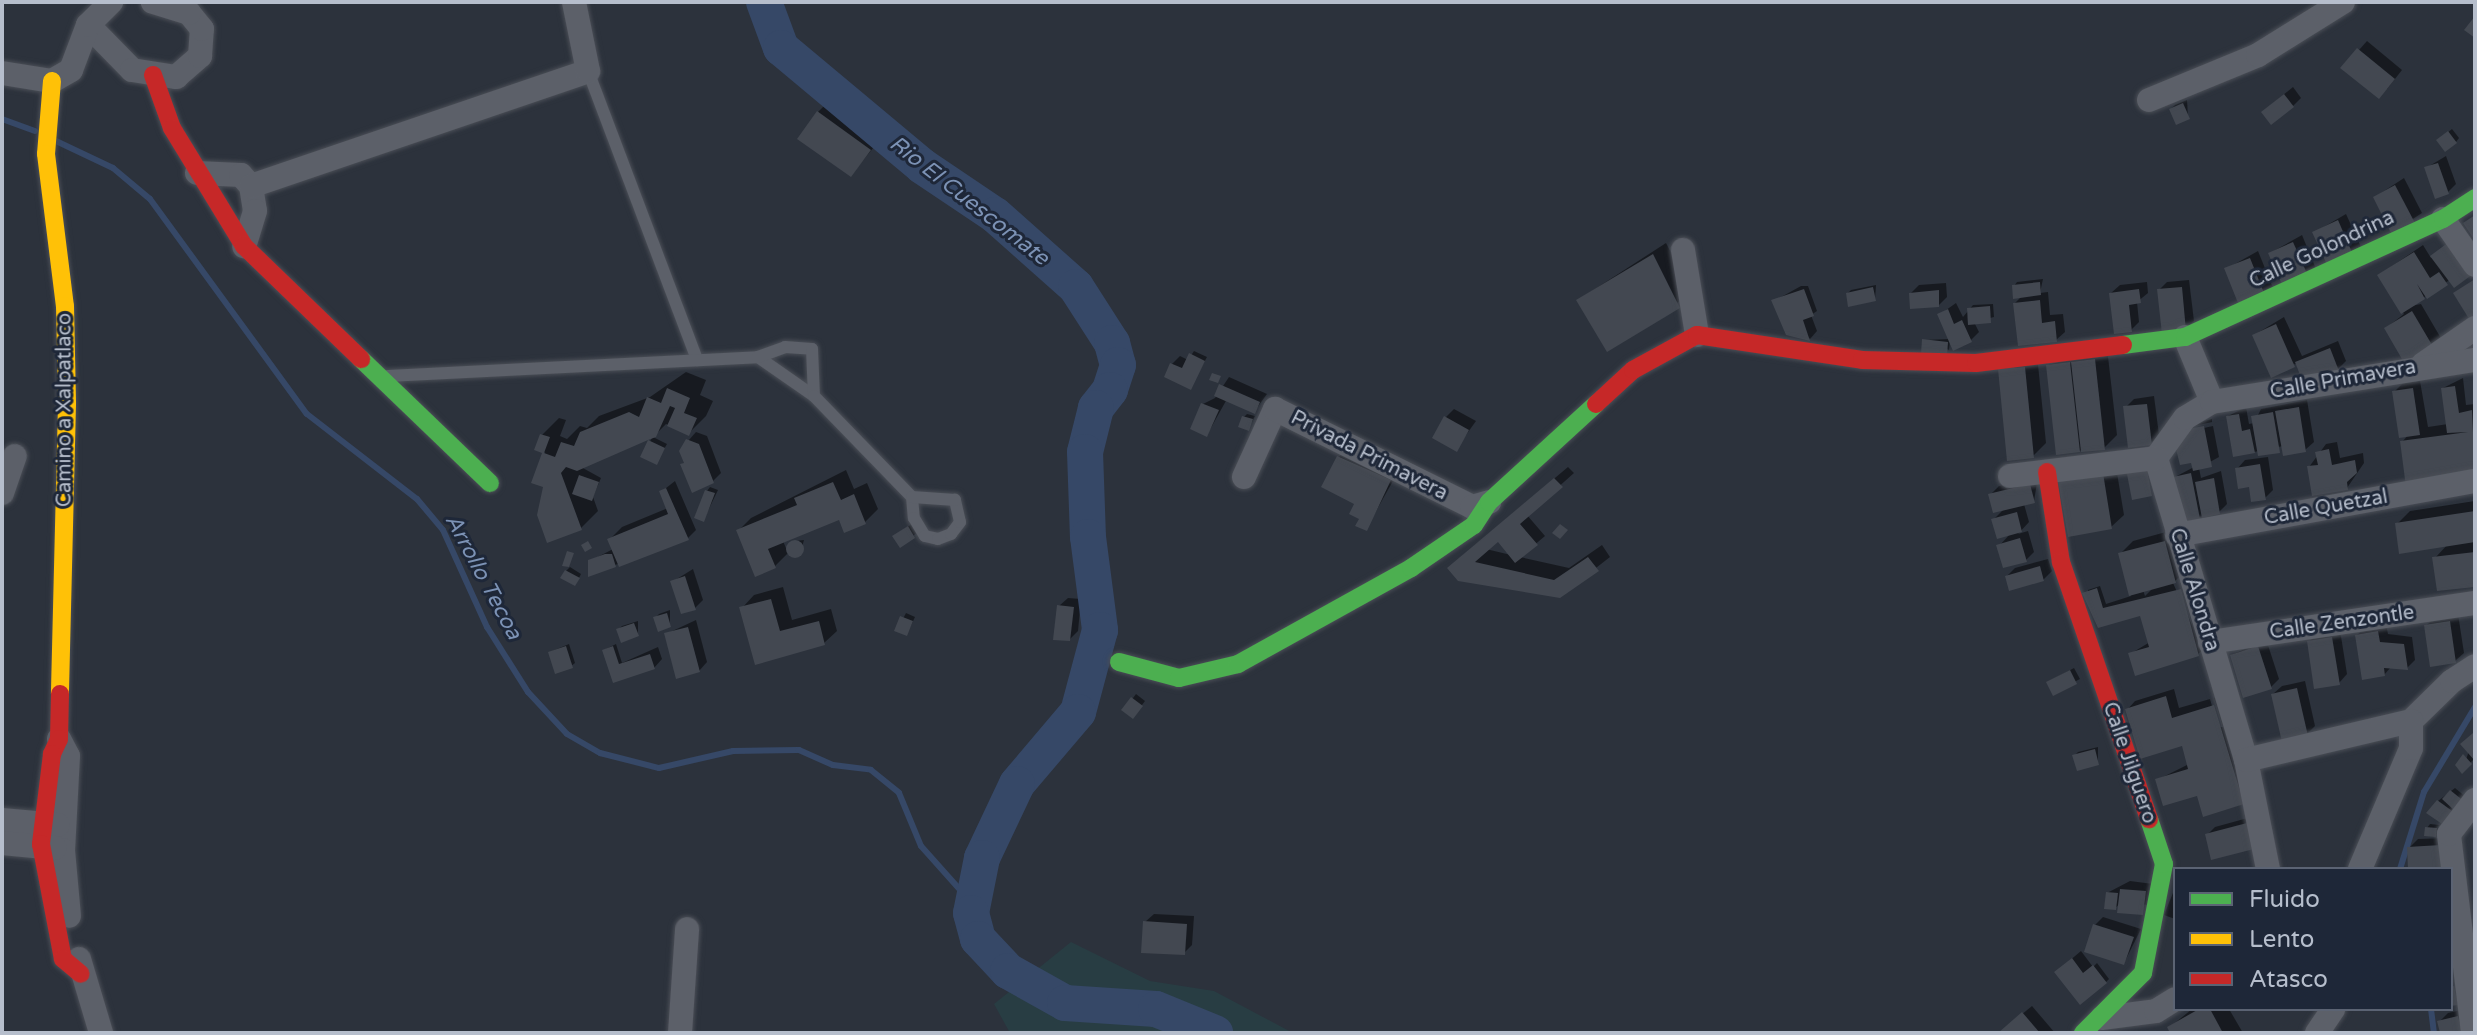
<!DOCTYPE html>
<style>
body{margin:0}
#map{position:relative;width:2477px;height:1035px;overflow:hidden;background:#2c323c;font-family:"Varela Round",sans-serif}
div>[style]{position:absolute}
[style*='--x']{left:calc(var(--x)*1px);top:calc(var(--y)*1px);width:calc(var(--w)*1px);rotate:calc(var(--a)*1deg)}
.green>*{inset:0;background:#283d43}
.shadow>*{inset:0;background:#0007}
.stream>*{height:6px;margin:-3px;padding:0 3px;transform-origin:3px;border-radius:3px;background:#364867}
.river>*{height:36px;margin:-18px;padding:0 18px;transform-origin:18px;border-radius:18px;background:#364867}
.building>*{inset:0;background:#434851}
.round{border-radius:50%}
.roads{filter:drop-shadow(0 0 2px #4a4e56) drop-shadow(0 0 2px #4a4e56)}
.lane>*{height:12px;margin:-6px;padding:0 6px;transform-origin:6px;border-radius:6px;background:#5c6069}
.street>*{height:24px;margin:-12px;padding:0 12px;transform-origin:12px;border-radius:12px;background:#5c6069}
.fast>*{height:18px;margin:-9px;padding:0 9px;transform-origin:9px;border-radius:9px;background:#4caf50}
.slow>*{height:18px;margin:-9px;padding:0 9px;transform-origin:9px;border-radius:9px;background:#ffc107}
.jam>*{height:18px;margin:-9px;padding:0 9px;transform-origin:9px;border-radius:9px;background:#c62828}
span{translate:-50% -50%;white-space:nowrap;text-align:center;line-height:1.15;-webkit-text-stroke:6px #1e2738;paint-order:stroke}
.street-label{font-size:20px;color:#b6becc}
.water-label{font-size:22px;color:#7c92b5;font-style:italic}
.frame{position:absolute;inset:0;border:4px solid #b6becc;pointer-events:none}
.legend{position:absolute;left:2173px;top:867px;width:280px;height:144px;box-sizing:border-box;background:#1e2738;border:2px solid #5b6373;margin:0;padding:10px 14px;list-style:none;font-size:24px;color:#b6becc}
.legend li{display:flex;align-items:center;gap:16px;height:40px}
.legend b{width:40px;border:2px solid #5b6373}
</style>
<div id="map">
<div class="green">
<i style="clip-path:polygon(1071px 942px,1150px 981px,1214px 991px,1293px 1033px,1010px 1033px,994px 1004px)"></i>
</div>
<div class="shadow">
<i style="clip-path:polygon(2367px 41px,2402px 70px,2387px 89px,2343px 68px)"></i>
<i style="clip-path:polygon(2293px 87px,2301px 98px,2293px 106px,2272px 104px)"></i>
<i style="clip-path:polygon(831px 99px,883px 136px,851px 175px,818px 112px)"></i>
<i style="clip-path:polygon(2187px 100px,2188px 117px,2171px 109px,2175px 105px)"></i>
<i style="clip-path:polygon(2452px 129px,2459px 138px,2456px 142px,2442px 137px)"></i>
<i style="clip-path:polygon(2446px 156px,2456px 184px,2448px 192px,2426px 168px)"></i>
<i style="clip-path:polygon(2404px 178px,2422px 213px,2393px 232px,2375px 197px)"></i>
<i style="clip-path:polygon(2346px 214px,2361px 247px,2353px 256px,2315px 232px)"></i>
<i style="clip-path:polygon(2302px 235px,2316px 269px,2308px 277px,2270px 253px)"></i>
<i style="clip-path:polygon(2458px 235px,2451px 279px,2411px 306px,2421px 304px,2442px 340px,2434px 348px,2386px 328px,2404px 314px,2379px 275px,2423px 245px,2431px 258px)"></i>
<i style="clip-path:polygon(1666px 243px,1692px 293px,1607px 349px,1578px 300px)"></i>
<i style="clip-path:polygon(2258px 251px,2273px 288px,2265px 296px,2226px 269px)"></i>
<i style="clip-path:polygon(2043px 279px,2040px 293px,2048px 292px,2050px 315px,2063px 314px,2065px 332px,2056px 340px,2015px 303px,2023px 295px,2014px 286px,2017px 282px)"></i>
<i style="clip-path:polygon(2189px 280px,2194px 321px,2185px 329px,2159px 290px,2167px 282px)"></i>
<i style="clip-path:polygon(2147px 282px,2148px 293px,2137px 302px,2139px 322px,2131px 330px,2111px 293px,2120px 285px)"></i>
<i style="clip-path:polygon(1946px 283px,1947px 297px,1939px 305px,1911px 293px,1919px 285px)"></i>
<i style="clip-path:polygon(1876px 285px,1875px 300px,1848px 293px,1851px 290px)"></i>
<i style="clip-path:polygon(1801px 286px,1808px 286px,1817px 311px,1811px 315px,1817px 331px,1810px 339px,1774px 301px)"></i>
<i style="clip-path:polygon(1956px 303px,1963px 317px,1973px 305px,1993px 304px,1994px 317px,1974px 322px,1979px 332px,1971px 340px,1950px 340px,1949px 350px,1924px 340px,1950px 339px,1939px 315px)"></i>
<i style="clip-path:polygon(2284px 317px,2302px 356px,2338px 341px,2346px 361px,2338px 369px,2297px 363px,2272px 375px,2254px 335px)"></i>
<i style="clip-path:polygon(2107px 348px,2117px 435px,2104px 448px,2057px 453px,2048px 365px)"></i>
<i style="clip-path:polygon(1194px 351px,1207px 357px,1190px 388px,1172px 364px,1180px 356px,1188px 360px)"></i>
<i style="clip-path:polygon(2037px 355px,2046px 443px,2033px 456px,2012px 357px)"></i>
<i style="clip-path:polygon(686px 372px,706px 380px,700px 395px,713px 401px,706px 416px,689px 433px,666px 424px,653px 437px,667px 444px,656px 463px,642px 456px,653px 436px,581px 467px,601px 478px,593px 497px,598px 511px,581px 528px,545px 486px,533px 482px,545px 452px,536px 449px,542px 435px,559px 418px,566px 420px,560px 436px,567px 439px,580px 426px,587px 428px,599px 416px,650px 397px)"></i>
<i style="clip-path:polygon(1229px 377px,1267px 394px,1254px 412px,1227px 399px,1207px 435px,1203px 404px,1215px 398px)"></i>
<i style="clip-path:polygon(2463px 378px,2466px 405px,2475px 404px,2475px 475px,2402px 442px,2409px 434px,2394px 392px,2403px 383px,2420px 381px,2428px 427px,2448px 424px,2443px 388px)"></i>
<i style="clip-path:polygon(2154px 396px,2159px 435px,2151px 443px,2126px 407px,2134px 399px)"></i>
<i style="clip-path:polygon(2307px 400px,2314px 442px,2305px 450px,2283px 446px,2254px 452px,2228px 416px,2246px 407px,2249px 424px,2254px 423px,2261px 409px)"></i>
<i style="clip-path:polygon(1454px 409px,1476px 421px,1456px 449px,1446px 417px)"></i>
<i style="clip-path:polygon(1247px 414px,1255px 416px,1249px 428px,1243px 418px)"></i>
<i style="clip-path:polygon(2212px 419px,2212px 422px,2194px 426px,2199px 422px)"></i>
<i style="clip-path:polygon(2213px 426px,2219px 457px,2199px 468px,2201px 478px,2221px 471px,2227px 504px,2219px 512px,2199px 517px,2175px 477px,2194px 467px,2190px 431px)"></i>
<i style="clip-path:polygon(696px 432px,707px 436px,721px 473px,713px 481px,688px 441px)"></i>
<i style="clip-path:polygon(2337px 442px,2340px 458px,2363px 453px,2364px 463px,2347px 488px,2309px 467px,2326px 444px)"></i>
<i style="clip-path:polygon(1347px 449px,1398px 472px,1366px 529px,1339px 457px)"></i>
<i style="clip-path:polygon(2268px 457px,2273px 490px,2265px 498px,2237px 469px,2245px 460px)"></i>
<i style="clip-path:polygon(2115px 461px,2124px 515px,2111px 527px,2073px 469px)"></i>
<i style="clip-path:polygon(evenodd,1568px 467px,1574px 473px,1527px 515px,1545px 536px,1520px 557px,1569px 568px,1602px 545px,1610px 557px,1560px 596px,1459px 579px,1463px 555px,1568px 467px,1498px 539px,1511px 555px,1486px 549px,1498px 539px)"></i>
<i style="clip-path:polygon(846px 470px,854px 489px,867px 483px,878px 509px,865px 522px,840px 517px,783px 541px,788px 553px,775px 566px,738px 531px,751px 518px)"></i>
<i style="clip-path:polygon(2038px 477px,2034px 501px,2024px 504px,2029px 522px,2018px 534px,2028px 531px,2034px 552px,2026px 560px,1999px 546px,2011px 533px,1994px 519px,2005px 508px,1990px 495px,1999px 486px)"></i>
<i style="clip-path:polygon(675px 481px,696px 530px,688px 538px,615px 565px,590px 561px,613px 549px,609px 540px,622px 527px,668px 508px,661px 492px)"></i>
<i style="clip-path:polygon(710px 487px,718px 490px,704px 519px,707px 491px)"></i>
<i style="clip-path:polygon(2475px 501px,2475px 584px,2435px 558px,2448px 544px,2397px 524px,2410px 511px)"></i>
<i style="clip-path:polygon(912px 524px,917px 533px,900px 545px,898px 533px)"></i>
<i style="clip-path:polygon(evenodd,2177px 529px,2188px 568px,2173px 583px,2193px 627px,2180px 581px,2207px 646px,2198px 654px,2130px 654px,2150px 642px,2141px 612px,2099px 626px,2088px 590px,2100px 586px,2106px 604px,2131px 596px,2120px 554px,2133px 541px,2177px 529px,2154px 587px,2145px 596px,2143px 590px,2154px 587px)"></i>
<i style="clip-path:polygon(804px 540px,800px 554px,790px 552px,795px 541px)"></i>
<i style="clip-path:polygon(2048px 559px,2052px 571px,2043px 580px,2007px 576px,2015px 568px)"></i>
<i style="clip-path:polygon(570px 567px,581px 574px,578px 580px,566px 571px)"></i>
<i style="clip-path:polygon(693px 569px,703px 600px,695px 608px,672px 582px)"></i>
<i style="clip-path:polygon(783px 587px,792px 620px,831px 609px,837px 631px,824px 643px,756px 662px,742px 608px,754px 595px)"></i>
<i style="clip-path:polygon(1068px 598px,1081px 599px,1078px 631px,1070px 639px,1059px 606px)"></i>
<i style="clip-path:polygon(670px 610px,670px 625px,655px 618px,659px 614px)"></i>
<i style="clip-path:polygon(906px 613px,915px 617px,907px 634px,897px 630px)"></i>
<i style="clip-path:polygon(2458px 614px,2464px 653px,2455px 661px,2426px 626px,2434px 618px)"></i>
<i style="clip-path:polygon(696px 620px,707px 662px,699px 671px,666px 634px)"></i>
<i style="clip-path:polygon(638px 621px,638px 634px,618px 630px,622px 626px)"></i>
<i style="clip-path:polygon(2386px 624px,2388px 634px,2412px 637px,2415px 660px,2407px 668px,2391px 667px,2384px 675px,2357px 635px,2366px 627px)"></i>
<i style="clip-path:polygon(2340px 630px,2347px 674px,2339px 683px,2309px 642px,2317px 634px)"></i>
<i style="clip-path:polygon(2266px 639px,2279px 679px,2270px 688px,2232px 655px)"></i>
<i style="clip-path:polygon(569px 644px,575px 663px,571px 666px,550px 652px)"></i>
<i style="clip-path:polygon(616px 644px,622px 663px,658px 647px,662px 659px,654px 668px,615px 680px,604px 650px)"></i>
<i style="clip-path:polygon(2074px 668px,2080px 679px,2053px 693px,2048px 682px)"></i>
<i style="clip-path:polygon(2305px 681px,2315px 726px,2307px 734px,2273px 694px,2282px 686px)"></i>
<i style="clip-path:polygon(2174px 689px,2179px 708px,2210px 699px,2218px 727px,2223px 727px,2214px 698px,2226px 694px,2256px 790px,2198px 793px,2157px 780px,2189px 764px,2184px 747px,2127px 710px,2135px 701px)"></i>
<i style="clip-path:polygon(1136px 694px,1145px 701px,1136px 713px,1124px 710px)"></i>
<i style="clip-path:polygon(2475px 733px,2475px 758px,2462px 771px,2469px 751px,2463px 744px)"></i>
<i style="clip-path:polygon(2098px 747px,2098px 764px,2075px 755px,2078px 752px)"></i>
<i style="clip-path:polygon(2455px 788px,2467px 798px,2448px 820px,2438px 801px)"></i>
<i style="clip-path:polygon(2255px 816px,2261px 839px,2207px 835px,2215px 827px)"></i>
<i style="clip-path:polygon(2430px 824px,2439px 825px,2436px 835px,2427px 828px)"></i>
<i style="clip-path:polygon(2448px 838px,2410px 869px,2409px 848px,2418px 839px)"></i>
<i style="clip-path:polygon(2130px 881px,2153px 884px,2151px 905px,2121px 903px,2115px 908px,2107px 893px)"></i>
<i style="clip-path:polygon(2175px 888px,2175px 919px,2164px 915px)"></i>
<i style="clip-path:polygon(1154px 914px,1194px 916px,1192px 945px,1184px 953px,1145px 922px)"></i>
<i style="clip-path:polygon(2103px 917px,2141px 929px,2124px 963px,2095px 925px)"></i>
<i style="clip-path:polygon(2081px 951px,2093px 967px,2097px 963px,2109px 979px,2106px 982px,2056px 972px)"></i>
<i style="clip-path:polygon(2032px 1006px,2055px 1033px,2000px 1033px,2004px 1029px)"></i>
<i style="clip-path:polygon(2192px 1009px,2229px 1009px,2243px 1033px,2173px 1033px,2170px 1027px)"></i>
<i style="clip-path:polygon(2466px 1009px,2465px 1033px,2440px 1033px,2439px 1022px,2448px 1013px)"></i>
</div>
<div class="stream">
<i style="--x:2;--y:119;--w:35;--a:20"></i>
<i style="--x:56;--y:141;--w:63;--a:25.3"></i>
<i style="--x:113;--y:168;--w:48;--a:40"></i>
<i style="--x:150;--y:199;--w:266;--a:53.9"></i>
<i style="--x:307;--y:414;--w:139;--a:37.7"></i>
<i style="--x:417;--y:499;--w:40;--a:50"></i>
<i style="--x:443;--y:530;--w:107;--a:65.6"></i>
<i style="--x:487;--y:627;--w:77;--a:57.8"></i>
<i style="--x:528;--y:692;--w:57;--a:47.1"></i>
<i style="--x:567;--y:734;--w:38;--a:30"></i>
<i style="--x:600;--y:753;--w:61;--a:14.3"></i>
<i style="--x:659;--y:768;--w:76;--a:-12.9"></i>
<i style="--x:733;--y:751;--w:66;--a:-0.9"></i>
<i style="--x:799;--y:750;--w:37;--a:24"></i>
<i style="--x:833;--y:765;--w:38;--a:7"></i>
<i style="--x:871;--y:770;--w:36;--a:39"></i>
<i style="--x:899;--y:793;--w:57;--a:67.5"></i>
<i style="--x:921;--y:846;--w:62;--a:48.3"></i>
<i style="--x:962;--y:892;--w:23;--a:67"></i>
<i style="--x:2400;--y:869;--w:81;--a:-72.7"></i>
<i style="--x:2424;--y:792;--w:99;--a:-59"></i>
<i style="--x:2431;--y:1009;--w:24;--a:83"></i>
</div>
<div class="river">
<i style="--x:764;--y:2;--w:49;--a:69.7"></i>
<i style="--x:781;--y:48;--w:184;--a:39.9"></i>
<i style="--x:922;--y:166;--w:88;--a:33.9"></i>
<i style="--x:995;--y:215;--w:108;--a:41.6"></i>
<i style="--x:1076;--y:287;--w:67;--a:57.3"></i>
<i style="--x:1112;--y:343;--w:23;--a:75"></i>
<i style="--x:1118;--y:365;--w:26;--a:108"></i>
<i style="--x:1110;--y:390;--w:23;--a:128"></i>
<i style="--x:1096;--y:408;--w:45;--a:104"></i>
<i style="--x:1085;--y:452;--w:85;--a:88"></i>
<i style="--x:1088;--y:537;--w:94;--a:82.6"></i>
<i style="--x:1100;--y:630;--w:85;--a:105"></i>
<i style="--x:1078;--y:712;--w:94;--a:130.3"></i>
<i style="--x:1017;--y:784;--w:82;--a:115.3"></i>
<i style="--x:982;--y:858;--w:56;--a:101.3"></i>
<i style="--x:971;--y:913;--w:27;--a:75"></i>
<i style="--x:978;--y:939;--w:44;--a:46.8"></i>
<i style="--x:1008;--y:971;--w:65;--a:29.3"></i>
<i style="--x:1065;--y:1003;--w:91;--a:3.8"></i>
<i style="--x:1156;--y:1009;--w:64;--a:22.1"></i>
</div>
<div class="building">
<i style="clip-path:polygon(2475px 16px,2475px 38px,2464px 30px)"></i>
<i style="clip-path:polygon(2357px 48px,2395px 79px,2379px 99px,2340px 68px)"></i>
<i style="clip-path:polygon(2284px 94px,2294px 107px,2271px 125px,2261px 112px)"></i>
<i style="clip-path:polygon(2183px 103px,2190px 119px,2176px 125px,2169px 109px)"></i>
<i style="clip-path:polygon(817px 111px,871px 150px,851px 177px,797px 139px)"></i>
<i style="clip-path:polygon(2448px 131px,2457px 143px,2445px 152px,2436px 140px)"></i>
<i style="clip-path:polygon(2438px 163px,2449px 194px,2435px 199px,2424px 167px)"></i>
<i style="clip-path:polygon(2395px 185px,2415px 223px,2392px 235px,2373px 197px)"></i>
<i style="clip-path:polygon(2475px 215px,2475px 241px,2463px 223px)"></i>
<i style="clip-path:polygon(2338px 220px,2354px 257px,2329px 269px,2312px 232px)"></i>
<i style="clip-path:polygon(2293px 242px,2309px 278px,2284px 289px,2268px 253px)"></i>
<i style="clip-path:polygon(2449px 242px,2473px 274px,2454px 288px,2430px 256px)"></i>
<i style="clip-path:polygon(2414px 252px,2430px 278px,2439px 272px,2448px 285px,2427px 299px,2417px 284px,2425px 299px,2401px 314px,2377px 275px)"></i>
<i style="clip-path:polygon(1653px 254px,1680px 308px,1607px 352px,1576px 300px)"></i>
<i style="clip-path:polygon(2250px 258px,2266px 298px,2240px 308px,2224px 268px)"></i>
<i style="clip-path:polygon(2475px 279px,2475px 319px,2471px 322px,2453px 293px)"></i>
<i style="clip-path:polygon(2040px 282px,2041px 295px,2013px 299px,2012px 285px)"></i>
<i style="clip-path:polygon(1873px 287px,1876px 301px,1848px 307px,1846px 293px)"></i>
<i style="clip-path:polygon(2182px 287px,2186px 331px,2162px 334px,2157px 289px)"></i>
<i style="clip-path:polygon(1804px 289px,1814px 316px,1803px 320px,1810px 341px,1786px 335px,1771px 300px)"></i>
<i style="clip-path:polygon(2139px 289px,2141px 303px,2129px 305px,2132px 332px,2114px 334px,2109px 293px)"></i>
<i style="clip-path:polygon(1939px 290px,1939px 307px,1910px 309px,1909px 293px)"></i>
<i style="clip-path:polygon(2040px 300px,2042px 323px,2055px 321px,2057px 342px,2018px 346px,2013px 303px)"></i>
<i style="clip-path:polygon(1990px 306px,1991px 323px,1968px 325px,1967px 308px)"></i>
<i style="clip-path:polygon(1948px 309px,1954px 324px,1962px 320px,1972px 342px,1953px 351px,1937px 314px)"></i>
<i style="clip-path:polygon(2412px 311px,2435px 350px,2406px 366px,2384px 328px)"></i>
<i style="clip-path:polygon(2276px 324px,2295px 367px,2271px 378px,2252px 335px)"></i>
<i style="clip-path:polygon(1922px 339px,1948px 342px,1947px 356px,1921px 354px)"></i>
<i style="clip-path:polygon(2330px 348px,2339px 371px,2304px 385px,2295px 362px)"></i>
<i style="clip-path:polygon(1189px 353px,1205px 361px,1191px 390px,1164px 377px,1170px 363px,1182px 368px)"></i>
<i style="clip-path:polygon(2095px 359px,2105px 450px,2081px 452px,2071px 362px)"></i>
<i style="clip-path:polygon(2070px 362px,2080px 452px,2056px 455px,2046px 365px)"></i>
<i style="clip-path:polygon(2025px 367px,2034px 458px,2007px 461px,1998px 369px)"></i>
<i style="clip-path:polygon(1212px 373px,1221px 376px,1218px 383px,1209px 380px)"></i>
<i style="clip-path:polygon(1219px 384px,1260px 402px,1255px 414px,1214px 396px)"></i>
<i style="clip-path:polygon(2455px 386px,2459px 413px,2472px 410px,2475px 477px,2406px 487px,2400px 441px,2468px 432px,2447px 433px,2441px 388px)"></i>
<i style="clip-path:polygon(667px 388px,690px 398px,684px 413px,697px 418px,689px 436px,667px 426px,675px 408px,670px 406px,656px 437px,648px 440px,665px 448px,657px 465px,640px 457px,648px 440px,577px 471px,566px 467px,561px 473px,582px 530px,547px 543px,537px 515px,543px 487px,531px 483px,542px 453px,534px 450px,540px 434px,550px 437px,544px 453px,555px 457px,561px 442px,574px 446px,580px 432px,629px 412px,639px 417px,647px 397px,661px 403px)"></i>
<i style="clip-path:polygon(2413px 388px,2420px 435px,2399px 438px,2392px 391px)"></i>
<i style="clip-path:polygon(1201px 403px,1219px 410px,1207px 437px,1190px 429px)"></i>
<i style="clip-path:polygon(2147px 404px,2152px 445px,2128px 448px,2123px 406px)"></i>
<i style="clip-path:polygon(2299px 407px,2306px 452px,2283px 456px,2275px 411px)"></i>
<i style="clip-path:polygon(2273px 412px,2280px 453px,2258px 456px,2251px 416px)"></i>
<i style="clip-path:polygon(2239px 414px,2242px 431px,2250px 429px,2255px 453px,2233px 457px,2226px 416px)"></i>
<i style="clip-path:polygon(1242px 416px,1253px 419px,1249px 431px,1238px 427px)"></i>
<i style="clip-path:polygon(1444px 416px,1469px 430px,1457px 452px,1432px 438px)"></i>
<i style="clip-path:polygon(2204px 426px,2212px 467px,2193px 471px,2191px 463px,2180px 465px,2176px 449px,2188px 429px)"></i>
<i style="clip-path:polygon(686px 439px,699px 444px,714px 483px,692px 493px,680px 464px,684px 463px,679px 451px)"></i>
<i style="clip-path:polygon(2329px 449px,2332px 465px,2355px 460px,2357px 473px,2347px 482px,2348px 490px,2312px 496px,2307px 466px,2318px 465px,2315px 452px)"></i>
<i style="clip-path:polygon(1337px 456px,1391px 480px,1367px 531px,1355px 526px,1359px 519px,1349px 514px,1354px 504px,1321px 487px)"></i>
<i style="clip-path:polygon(2260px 464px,2266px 500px,2251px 502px,2249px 487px,2238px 489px,2235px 468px)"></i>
<i style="clip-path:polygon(2146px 465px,2152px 496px,2132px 500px,2126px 469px)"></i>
<i style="clip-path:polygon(2103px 473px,2112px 529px,2068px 537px,2058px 481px)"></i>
<i style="clip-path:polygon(2191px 473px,2200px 519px,2183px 523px,2173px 477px)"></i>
<i style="clip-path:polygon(579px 475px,599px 482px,592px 501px,572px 494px)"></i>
<i style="clip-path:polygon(1554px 478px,1563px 487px,1520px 524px,1538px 545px,1515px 563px,1498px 542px,1475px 562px,1554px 580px,1588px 557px,1599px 571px,1560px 598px,1458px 581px,1447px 568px)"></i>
<i style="clip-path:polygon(2214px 478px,2220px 514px,2202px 518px,2195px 482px)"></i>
<i style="clip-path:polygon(833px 482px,841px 500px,854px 494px,866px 524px,844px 533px,839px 520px,768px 549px,776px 568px,755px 577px,736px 530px,797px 505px,794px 498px)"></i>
<i style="clip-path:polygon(2030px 484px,2035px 503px,1993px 513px,1988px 494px)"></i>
<i style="clip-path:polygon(666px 488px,689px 540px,619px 567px,607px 539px,668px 514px,659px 491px)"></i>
<i style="clip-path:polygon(705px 490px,715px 493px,704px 522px,694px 518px)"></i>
<i style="clip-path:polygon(2475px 511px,2475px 542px,2399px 554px,2395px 523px)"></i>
<i style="clip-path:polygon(2017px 512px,2022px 532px,1997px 539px,1991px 519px)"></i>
<i style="clip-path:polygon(1560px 524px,1568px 530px,1560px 539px,1552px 533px)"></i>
<i style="clip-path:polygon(908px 526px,915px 538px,900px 548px,892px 536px)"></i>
<i style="clip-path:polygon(2020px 538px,2027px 562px,2003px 568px,1996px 545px)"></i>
<i class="round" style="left:786px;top:540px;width:18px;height:18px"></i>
<i style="clip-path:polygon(588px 541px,592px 548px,585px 552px,581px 545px)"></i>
<i style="clip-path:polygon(2165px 541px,2176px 583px,2129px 596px,2118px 553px)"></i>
<i style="clip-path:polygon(567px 551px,574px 553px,569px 567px,562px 566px)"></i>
<i style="clip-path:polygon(2475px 552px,2475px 587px,2437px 591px,2432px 557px)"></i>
<i style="clip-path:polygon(605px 554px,612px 554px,616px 567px,588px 577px,588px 560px)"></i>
<i style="clip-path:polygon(2040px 566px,2044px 581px,2009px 591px,2005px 576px)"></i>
<i style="clip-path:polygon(565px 570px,580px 578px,575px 586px,560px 578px)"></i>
<i style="clip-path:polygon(685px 576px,696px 610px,681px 614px,670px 581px)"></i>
<i style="clip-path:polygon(2097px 588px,2103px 608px,2181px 589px,2199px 656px,2135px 676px,2128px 653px,2149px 647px,2140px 616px,2098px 628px,2082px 593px)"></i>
<i style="clip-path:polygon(771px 599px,780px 631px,819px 621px,825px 645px,755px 665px,739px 607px)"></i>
<i style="clip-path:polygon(1057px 605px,1074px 607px,1070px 641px,1053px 640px)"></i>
<i style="clip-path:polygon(667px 613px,671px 627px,658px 632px,653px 617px)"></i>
<i style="clip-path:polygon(900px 616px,913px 621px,907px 636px,894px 631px)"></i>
<i style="clip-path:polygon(2450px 621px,2456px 663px,2430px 667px,2424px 625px)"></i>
<i style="clip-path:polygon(634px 623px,639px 636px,621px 643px,616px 629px)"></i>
<i style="clip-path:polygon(688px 627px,700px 672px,676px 679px,664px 633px)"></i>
<i style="clip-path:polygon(2378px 631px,2380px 642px,2404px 644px,2408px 670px,2384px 668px,2385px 676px,2362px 680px,2355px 635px)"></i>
<i style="clip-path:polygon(2332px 637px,2340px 685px,2314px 689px,2307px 641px)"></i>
<i style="clip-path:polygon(566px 646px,573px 668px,555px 674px,548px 652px)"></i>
<i style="clip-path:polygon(613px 646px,619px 664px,650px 654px,655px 669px,613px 683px,602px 650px)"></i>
<i style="clip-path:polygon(2258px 646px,2272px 689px,2243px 698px,2230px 655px)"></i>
<i style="clip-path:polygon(2070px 670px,2077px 684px,2053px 696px,2046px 682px)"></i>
<i style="clip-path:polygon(2297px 688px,2308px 736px,2282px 742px,2271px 694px)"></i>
<i style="clip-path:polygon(2166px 696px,2172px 718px,2214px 705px,2244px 804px,2203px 817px,2197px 796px,2163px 806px,2155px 779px,2188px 769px,2182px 746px,2140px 759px,2125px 709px)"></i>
<i style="clip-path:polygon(1131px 697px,1143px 706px,1133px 719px,1121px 710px)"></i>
<i style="clip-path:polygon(2473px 733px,2475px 734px,2475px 761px,2460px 744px)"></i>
<i style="clip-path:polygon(2095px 749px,2099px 765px,2077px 771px,2072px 755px)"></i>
<i style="clip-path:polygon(2463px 754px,2472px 764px,2462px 774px,2455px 765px)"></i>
<i style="clip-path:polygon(2450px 790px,2465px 802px,2456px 812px,2442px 799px)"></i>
<i style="clip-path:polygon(2437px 800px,2455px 813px,2445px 826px,2426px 813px)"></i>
<i style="clip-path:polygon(2247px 823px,2254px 849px,2211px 860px,2205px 834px)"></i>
<i style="clip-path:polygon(2425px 827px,2437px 828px,2436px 837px,2424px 836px)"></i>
<i style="clip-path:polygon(2441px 845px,2442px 869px,2408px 869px,2407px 847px)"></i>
<i style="clip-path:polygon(2120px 889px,2146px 891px,2143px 915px,2117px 913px)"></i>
<i style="clip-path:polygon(2106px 892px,2118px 893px,2116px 910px,2104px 909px)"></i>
<i style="clip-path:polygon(1143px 921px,1187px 924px,1185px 955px,1141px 953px)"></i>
<i style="clip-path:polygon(2093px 924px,2134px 937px,2124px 965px,2084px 952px)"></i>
<i style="clip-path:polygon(2072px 958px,2083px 973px,2093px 965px,2107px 983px,2080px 1005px,2054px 972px)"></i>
<i style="clip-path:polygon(2454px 986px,2458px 1005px,2451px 1006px,2451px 987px)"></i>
<i style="clip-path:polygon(2199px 1009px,2210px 1009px,2223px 1033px,2170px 1033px,2167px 1027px)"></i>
<i style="clip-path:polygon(2022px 1012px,2040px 1033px,1998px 1033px)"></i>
<i style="clip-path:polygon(2458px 1016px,2462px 1033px,2440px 1033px,2437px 1021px)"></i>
</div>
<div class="roads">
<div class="lane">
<i style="--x:588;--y:71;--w:309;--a:69.3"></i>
<i style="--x:758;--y:357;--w:68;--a:34.9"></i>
<i style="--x:388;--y:376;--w:370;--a:-2.9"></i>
<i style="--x:758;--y:357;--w:29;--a:-20"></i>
<i style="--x:785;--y:347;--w:27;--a:4"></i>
<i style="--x:812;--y:349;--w:47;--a:87.6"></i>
<i style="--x:814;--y:396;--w:141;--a:45.9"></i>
<i style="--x:912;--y:497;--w:21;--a:85"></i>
<i style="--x:914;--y:518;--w:21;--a:59"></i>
<i style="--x:925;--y:536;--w:13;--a:13"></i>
<i style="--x:938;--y:539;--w:14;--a:-21"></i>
<i style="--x:951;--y:534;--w:15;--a:-53"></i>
<i style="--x:960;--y:522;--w:23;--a:-103"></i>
<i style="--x:955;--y:500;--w:43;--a:-176"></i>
</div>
<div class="street">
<i style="--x:88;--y:25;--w:63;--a:45.6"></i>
<i style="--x:132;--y:70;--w:45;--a:9"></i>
<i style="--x:176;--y:77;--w:32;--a:-41"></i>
<i style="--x:200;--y:56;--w:27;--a:-86"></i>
<i style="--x:202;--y:29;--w:21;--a:-129"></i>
<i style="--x:189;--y:13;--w:38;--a:-163"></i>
<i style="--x:2;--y:73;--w:51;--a:9.1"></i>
<i style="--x:52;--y:81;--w:22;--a:-30"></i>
<i style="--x:71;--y:70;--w:48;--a:-69.3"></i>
<i style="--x:88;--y:25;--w:33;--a:-45"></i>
<i style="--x:2149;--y:100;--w:118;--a:-22.4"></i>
<i style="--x:2258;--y:55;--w:100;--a:-31.9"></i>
<i style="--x:197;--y:173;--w:44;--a:2.6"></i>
<i style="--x:241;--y:175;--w:15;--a:48"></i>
<i style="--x:251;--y:186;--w:25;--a:81"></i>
<i style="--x:255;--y:211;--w:37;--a:107"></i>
<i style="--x:251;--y:186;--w:356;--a:-18.8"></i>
<i style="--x:588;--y:71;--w:70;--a:-101.5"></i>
<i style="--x:2443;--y:219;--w:56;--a:55.2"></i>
<i style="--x:1683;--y:250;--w:86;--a:80.6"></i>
<i style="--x:2185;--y:337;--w:70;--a:67.4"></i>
<i style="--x:2423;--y:364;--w:63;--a:-34.7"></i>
<i style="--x:2156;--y:458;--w:315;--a:73.4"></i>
<i style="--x:2246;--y:760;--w:111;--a:78.6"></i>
<i style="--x:2156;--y:458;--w:49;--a:-54.1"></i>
<i style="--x:2185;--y:418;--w:31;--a:-31"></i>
<i style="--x:2212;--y:402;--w:266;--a:-9.1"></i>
<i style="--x:2010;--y:476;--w:147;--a:-7"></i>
<i style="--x:1244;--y:477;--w:75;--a:-65.5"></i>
<i style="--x:1275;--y:409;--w:220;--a:26.4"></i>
<i style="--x:1472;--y:507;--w:18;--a:-16"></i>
<i style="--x:2;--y:493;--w:39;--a:-71"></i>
<i style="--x:2177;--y:535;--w:303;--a:-10.3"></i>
<i style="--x:2210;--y:642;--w:268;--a:-8.4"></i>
<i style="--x:2411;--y:721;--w:57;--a:-44.3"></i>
<i style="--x:2452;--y:681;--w:27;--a:-33"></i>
<i style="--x:59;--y:739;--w:19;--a:62"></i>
<i style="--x:68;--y:756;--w:94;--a:93"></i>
<i style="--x:63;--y:850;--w:66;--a:84.8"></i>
<i style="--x:2246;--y:760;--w:170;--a:-13.3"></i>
<i style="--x:2;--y:820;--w:56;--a:5.1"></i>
<i style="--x:2;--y:843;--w:53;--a:5.4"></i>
<i style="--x:2360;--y:869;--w:131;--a:-67.1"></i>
<i style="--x:2411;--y:748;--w:27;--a:-90"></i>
<i style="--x:79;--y:959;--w:77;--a:73.4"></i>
<i style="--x:2102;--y:1018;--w:54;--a:-7.4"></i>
<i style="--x:2156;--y:1011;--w:22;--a:-32"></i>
<i style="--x:680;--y:1033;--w:104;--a:-86.1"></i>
<i style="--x:2317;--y:1033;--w:29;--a:-56"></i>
<i style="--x:2473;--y:1033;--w:200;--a:-96.9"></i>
<i style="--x:2449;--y:834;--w:43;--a:-52.6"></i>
</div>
<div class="fast">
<i style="--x:2123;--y:345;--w:63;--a:-7.4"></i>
<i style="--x:2185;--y:337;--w:284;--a:-24.6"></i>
<i style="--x:2443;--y:219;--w:38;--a:-33"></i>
<i style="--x:361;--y:359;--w:179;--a:43.9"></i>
<i style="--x:1119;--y:662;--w:62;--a:14.9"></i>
<i style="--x:1179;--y:678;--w:61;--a:-13.3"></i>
<i style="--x:1238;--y:664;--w:198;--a:-29"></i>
<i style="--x:1411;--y:568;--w:76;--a:-34.3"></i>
<i style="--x:1474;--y:525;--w:27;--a:-57"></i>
<i style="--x:1489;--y:502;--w:145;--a:-42.5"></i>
<i style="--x:2083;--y:1033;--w:85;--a:-45"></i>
<i style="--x:2143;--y:973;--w:111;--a:-79.1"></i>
<i style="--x:2164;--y:864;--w:47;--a:-108.4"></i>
</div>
<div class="slow">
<i style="--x:52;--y:81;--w:73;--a:94.7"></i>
<i style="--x:46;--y:154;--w:153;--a:82.9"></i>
<i style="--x:65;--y:306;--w:98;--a:88.8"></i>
<i style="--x:67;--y:404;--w:290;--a:91.4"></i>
</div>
<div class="jam">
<i style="--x:153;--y:75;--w:56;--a:70.3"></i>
<i style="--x:172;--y:128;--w:138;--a:58.6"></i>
<i style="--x:244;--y:246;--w:163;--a:44"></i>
<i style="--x:1596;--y:404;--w:50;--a:-42.6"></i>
<i style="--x:1633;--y:370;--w:73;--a:-28.7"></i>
<i style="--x:1697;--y:335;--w:167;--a:8.6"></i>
<i style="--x:1862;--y:360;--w:114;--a:1.5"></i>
<i style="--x:1976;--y:363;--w:148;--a:-7"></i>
<i style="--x:2047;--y:472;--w:91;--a:81.2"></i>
<i style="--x:2061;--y:562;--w:272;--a:71.1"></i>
<i style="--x:60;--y:694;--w:45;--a:91.3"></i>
<i style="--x:59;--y:739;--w:17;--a:115"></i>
<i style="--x:52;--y:754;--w:91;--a:97"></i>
<i style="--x:41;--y:844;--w:117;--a:79.2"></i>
<i style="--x:63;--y:959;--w:23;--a:40"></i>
</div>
</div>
<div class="street-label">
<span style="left:2322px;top:250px;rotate:-25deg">Calle Golondrina</span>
<span style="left:2343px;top:380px;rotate:-10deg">Calle Primavera</span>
<span style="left:65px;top:410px;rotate:-90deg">Camino a Xalpatlaco</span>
<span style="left:1369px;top:456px;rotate:27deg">Privada Primavera</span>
<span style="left:2326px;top:508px;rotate:-10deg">Calle Quetzal</span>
<span style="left:2194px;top:590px;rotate:73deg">Calle Alondra</span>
<span style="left:2342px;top:623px;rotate:-8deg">Calle Zenzontle</span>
<span style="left:2129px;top:763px;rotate:71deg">Calle Jilguero</span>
</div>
<div class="water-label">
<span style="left:969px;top:201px;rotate:38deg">Rio El Cuescomate</span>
<span style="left:483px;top:577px;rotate:62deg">Arrollo Tecoa</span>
</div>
<div class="frame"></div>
<ul class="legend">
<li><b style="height:10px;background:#4caf50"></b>Fluido</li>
<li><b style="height:10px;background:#ffc107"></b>Lento</li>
<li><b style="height:10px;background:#c62828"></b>Atasco</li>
</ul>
</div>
